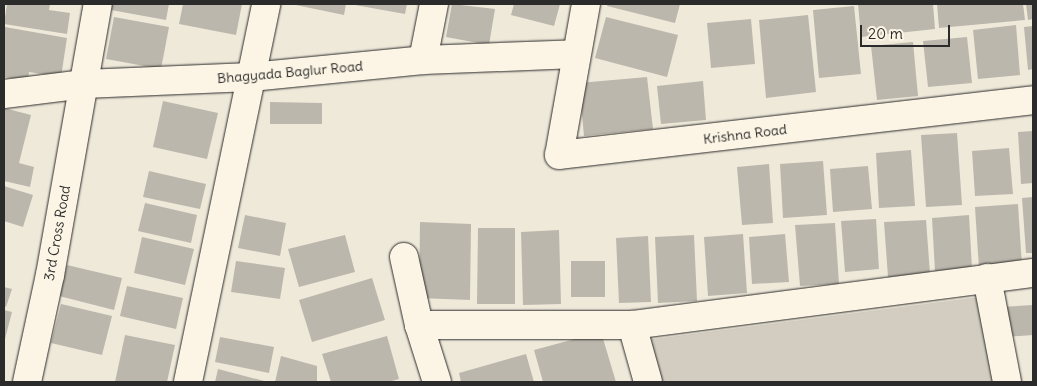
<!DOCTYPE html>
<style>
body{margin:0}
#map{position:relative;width:1037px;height:386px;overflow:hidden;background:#efe9da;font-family:Delius,sans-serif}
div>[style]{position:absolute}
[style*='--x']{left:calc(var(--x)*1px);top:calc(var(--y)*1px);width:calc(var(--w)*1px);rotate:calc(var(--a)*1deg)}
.green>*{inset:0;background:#d2cdc0}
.building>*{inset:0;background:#bcb7ac}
.roads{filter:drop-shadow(0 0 1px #2b2b2b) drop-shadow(0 0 1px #2b2b2b)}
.street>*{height:28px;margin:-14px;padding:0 14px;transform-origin:14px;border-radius:14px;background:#fcf5e5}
.secondary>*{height:28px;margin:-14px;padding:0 14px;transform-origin:14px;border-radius:14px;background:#fcf5e5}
span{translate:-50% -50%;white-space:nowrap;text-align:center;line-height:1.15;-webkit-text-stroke:4px #fcf5e5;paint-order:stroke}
.street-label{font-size:14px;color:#2b2b2b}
.frame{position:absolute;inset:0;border:5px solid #2b2b2b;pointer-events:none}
.scale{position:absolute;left:860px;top:25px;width:90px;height:22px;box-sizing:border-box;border:2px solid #2b2b2b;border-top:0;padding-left:6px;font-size:15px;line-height:18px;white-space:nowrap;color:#2b2b2b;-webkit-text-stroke:4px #fcf5e5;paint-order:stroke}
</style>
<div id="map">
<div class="green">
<i style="clip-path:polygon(987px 296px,1003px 382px,658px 382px,646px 340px)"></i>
</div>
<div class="building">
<i style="clip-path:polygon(7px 4px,50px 4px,49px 10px,70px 13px,67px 34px,4px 24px)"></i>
<i style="clip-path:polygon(112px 4px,169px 4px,166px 20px,111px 10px)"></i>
<i style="clip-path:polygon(183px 4px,242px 4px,236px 35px,179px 24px)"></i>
<i style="clip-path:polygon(291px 4px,346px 4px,344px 15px)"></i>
<i style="clip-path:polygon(355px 4px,407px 4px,405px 14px,355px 5px)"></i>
<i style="clip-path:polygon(452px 4px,495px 9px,489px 45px,446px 37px)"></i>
<i style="clip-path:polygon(514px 4px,560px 4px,554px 26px,511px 15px)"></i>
<i style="clip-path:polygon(608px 4px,680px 4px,675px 23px,607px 6px)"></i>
<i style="clip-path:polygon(858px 4px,933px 4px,935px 29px,861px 37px)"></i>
<i style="clip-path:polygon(937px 4px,1023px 4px,1025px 20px,939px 28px)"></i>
<i style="clip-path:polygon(1026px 4px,1033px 4px,1033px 19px,1028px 20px)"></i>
<i style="clip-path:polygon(854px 6px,861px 74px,819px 78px,813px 10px)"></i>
<i style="clip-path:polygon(808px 15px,816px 92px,766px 98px,759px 20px)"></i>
<i style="clip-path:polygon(114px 17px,169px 27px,161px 69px,106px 59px)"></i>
<i style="clip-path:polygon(606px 17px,678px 35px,667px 77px,595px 58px)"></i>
<i style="clip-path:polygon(751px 19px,755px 64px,711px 68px,707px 23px)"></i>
<i style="clip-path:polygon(1016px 25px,1020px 75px,978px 79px,973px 30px)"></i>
<i style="clip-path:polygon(1033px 26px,1033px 69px,1028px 70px,1024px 27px)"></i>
<i style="clip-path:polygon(5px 27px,67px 38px,61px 77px,29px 72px,28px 81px,4px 77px)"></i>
<i style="clip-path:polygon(967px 37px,972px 83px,928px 87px,923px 41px)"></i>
<i style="clip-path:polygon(913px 42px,918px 96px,877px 100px,871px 46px)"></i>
<i style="clip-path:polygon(647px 77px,653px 129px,584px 136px,579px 83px)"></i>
<i style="clip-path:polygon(703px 81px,706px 120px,661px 124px,657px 86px)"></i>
<i style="clip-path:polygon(163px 101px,218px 113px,207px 159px,153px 147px)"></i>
<i style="clip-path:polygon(270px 102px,322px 103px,322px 124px,270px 124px)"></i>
<i style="clip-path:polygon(4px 108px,31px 115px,19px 163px,34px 167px,30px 187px,4px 181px)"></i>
<i style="clip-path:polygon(1033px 131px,1033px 183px,1021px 184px,1018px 132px)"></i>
<i style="clip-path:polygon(957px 133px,962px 205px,926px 207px,921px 135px)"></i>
<i style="clip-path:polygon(1009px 148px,1013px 194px,975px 196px,972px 151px)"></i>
<i style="clip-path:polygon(911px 150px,915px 206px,879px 208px,876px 153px)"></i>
<i style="clip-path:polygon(823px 161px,827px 215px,783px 218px,780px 164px)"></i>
<i style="clip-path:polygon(769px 164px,773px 223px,742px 225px,737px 167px)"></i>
<i style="clip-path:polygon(868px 166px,872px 209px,833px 212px,830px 169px)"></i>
<i style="clip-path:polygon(149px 171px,206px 184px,200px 209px,143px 197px)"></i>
<i style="clip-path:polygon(4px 186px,33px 195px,23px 227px,4px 221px)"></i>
<i style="clip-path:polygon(1033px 197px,1033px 253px,1026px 253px,1022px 198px)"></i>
<i style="clip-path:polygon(145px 203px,197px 215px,191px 243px,138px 231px)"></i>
<i style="clip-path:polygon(1018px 204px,1022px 266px,979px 269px,975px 207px)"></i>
<i style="clip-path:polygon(245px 215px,286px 223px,280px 256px,238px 248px)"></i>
<i style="clip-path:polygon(969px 215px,972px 268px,935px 271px,932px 218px)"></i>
<i style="clip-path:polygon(876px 219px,879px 269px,845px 272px,841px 221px)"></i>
<i style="clip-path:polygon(926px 220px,930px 274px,888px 277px,884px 222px)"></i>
<i style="clip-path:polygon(420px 222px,471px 224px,470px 300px,419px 298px)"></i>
<i style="clip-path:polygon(835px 223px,839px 284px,800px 286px,795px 225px)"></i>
<i style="clip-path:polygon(478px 228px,515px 228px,515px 304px,477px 304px)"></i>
<i style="clip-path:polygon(559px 230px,561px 304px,523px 305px,521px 232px)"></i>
<i style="clip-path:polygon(743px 234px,747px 293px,708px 296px,704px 237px)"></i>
<i style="clip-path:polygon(785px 234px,789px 282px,752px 284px,749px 237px)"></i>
<i style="clip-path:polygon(345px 235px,355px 272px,299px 287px,288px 249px)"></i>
<i style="clip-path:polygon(694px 235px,697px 301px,658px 303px,655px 237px)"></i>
<i style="clip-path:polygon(648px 236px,651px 302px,619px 303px,616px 238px)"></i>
<i style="clip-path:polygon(142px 237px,194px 249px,185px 285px,134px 273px)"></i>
<i style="clip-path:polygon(236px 261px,285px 268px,280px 299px,231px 292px)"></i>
<i style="clip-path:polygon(571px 261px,605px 261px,605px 297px,571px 297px)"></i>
<i style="clip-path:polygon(67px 265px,122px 278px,114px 310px,59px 296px)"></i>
<i style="clip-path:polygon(372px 278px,385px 320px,312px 342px,299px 300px)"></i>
<i style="clip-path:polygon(127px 286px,183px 298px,176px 329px,120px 316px)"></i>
<i style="clip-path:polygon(4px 287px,12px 289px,6px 307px,4px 306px)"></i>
<i style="clip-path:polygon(61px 304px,112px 316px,102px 355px,51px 343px)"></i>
<i style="clip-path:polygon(1033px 305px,1033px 335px,1004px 337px,1001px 307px)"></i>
<i style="clip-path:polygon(4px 310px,12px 312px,4px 343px)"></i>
<i style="clip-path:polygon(601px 332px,616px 382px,543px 382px,534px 350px)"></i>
<i style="clip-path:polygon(125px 335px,175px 345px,167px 382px,115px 382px)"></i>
<i style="clip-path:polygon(387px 336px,399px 379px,388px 382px,331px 382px,322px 354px)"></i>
<i style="clip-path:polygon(220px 337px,274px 347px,269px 373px,215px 362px)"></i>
<i style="clip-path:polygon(526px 354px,534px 382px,461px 382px,459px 373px)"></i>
<i style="clip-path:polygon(281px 356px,317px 366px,317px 382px,275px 382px)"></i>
<i style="clip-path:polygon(218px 369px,268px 382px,215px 382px)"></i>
</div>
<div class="roads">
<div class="street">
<i style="--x:423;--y:60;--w:57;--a:-78.9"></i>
<i style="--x:4;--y:94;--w:81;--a:-7.1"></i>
<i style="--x:84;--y:84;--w:167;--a:-2.4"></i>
<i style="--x:251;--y:77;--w:173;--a:-5.6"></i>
<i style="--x:423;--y:60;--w:153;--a:-2.2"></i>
<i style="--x:404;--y:257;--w:70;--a:77.6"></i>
<i style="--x:987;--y:278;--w:106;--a:79.1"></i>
<i style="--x:632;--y:325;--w:59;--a:74.3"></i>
<i style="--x:27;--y:382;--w:109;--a:-77.9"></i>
<i style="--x:50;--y:275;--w:275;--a:-80"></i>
<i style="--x:188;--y:382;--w:386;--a:-78.3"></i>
<i style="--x:437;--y:382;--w:60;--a:-107.5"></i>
<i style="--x:419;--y:325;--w:213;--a:0"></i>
<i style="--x:632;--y:325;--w:404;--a:-7.4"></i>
</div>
<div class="secondary">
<i style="--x:586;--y:4;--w:153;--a:100.1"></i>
<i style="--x:559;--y:155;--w:477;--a:-6.6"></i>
</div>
</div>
<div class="street-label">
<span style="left:290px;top:72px;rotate:-5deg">Bhagyada Baglur Road</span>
<span style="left:745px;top:134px;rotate:-7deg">Krishna Road</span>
<span style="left:57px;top:233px;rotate:-80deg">3rd Cross Road</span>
</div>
<div class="frame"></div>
<div class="scale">20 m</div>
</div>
